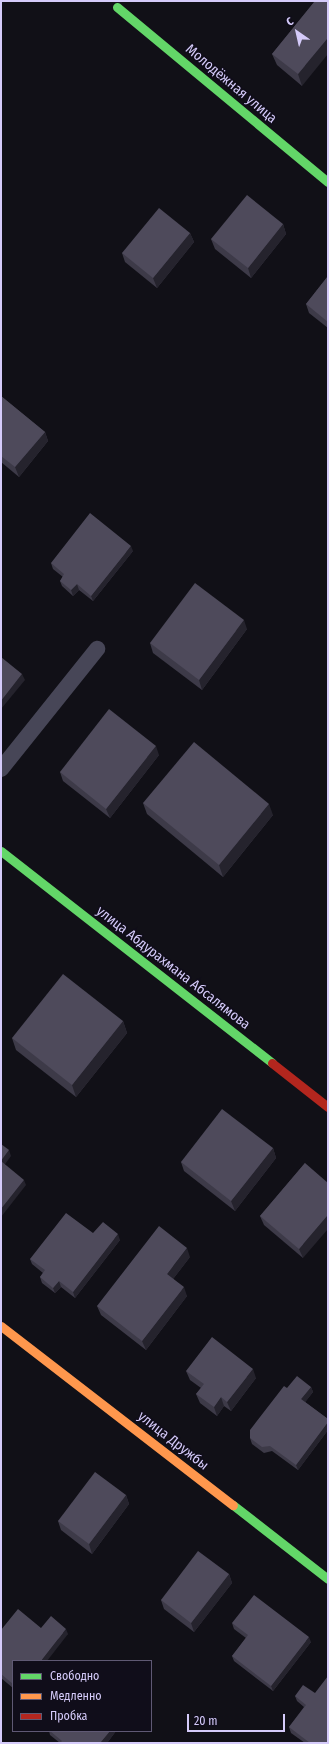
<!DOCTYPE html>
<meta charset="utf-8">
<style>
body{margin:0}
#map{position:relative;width:329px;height:1744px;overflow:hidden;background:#111017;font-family:"Fira Sans Condensed",sans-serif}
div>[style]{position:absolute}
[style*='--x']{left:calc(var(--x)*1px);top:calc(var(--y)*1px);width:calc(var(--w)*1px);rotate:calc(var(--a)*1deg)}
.lane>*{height:16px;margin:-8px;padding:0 8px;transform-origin:8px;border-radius:8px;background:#474657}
.fast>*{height:9px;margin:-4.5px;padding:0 4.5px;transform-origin:4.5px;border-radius:4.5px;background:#63d668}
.slow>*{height:9px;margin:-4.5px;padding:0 4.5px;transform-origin:4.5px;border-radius:4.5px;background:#ff974d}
.jam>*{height:9px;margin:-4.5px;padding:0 4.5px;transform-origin:4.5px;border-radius:4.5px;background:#b3261e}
.wall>*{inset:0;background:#3d3a48}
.shaded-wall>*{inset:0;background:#25232d}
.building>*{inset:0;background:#4e4a5b}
span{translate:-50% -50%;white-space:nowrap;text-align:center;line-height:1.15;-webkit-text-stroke:3px #100d1a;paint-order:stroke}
.street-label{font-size:14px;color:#d5cbfa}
.frame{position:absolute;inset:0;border:2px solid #d5cbfa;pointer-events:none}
.legend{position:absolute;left:12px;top:1660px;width:140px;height:72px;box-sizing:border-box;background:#100d1a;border:1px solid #5f5974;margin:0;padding:5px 7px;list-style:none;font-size:12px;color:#d5cbfa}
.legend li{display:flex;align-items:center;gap:8px;height:20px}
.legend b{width:20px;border:1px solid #5f5974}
.north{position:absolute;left:277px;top:12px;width:40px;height:40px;-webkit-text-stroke:3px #100d1a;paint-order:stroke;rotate:326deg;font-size:11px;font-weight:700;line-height:16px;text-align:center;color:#d5cbfa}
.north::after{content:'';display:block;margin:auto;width:14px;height:18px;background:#d5cbfa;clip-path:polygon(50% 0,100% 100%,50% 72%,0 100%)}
.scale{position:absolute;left:187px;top:1714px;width:98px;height:18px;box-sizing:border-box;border:2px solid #d5cbfa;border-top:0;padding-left:5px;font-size:12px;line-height:14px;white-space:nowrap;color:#d5cbfa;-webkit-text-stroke:3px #100d1a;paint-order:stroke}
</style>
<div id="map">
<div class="lane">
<i style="--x:1;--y:769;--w:154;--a:-51.3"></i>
</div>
<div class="fast">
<i style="--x:117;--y:7;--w:274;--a:39.7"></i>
<i style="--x:1;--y:851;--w:344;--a:38"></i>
<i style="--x:233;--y:1505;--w:120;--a:37.9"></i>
</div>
<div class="slow">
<i style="--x:1;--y:1326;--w:293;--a:37.7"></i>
</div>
<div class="jam">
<i style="--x:272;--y:1063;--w:71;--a:38.2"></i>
</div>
<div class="wall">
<i style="clip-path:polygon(315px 1px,302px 86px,277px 65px,272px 54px)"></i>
<i style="clip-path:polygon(283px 224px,286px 234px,251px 278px,215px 249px,211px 239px)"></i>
<i style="clip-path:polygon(190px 233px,194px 242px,157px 288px,125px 262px,122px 253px)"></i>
<i style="clip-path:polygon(328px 276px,328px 328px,309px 313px,306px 304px)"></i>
<i style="clip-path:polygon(1px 396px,45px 432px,48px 441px,19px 477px,1px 462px)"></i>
<i style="clip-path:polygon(133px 551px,93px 601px,79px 590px,73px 596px,62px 586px,60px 581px,63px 577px,53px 569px,51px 563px)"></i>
<i style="clip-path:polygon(247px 629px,202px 690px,153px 653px,150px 643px)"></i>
<i style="clip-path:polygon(159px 755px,110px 818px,63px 781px,60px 772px)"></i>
<i style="clip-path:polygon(143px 803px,273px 815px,223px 877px,147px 814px)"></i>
<i style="clip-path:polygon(123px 1021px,127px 1033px,76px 1097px,16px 1050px,12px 1038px)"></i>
<i style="clip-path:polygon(273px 1148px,276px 1158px,235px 1211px,184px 1171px,181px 1162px)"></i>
<i style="clip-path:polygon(305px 1163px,303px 1258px,264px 1225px,260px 1216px)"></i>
<i style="clip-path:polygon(93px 1233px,120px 1240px,75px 1298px,61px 1287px,55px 1293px,42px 1283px,40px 1277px,43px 1273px,32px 1264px,30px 1259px)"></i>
<i style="clip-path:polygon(190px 1257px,173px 1279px,187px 1296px,146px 1350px,101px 1315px,97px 1306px)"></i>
<i style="clip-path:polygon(186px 1371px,256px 1378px,231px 1411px,224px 1406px,217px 1416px,200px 1403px,196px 1394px,201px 1388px,190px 1380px)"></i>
<i style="clip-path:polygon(311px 1387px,313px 1392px,305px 1402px,328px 1419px,328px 1430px,298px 1470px,272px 1451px,264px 1453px,252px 1444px,250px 1438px,287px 1388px)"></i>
<i style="clip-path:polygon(126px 1495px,129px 1504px,92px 1554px,61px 1530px,58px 1521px)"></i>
<i style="clip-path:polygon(229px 1574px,232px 1583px,194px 1632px,164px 1609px,161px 1600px)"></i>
<i style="clip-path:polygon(232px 1623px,311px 1642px,273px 1691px,234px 1661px,232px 1656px,246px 1638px,234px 1629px)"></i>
<i style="clip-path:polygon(41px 1628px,68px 1634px,13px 1661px,13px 1688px,1px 1678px,1px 1630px)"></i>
<i style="clip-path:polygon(315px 1693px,328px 1743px,305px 1743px,291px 1733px,289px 1727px,304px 1707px,297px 1701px,295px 1696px)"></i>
<i style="clip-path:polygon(49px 1731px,116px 1731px,107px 1743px,60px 1743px,50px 1735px)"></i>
</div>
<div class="shaded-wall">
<i style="clip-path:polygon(328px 38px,328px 54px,302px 86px,298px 74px)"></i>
<i style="clip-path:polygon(283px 224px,286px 234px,251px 278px,248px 268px)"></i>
<i style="clip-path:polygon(190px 233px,194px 242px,157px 288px,153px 278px)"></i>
<i style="clip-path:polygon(45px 432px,48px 441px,19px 477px,15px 467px)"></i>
<i style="clip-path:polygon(131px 546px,133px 551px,93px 601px,91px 596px)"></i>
<i style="clip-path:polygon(77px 584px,79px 590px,73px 596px,71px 590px)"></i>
<i style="clip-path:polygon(244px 620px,247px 629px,202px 690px,199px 680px)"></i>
<i style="clip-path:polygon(22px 674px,25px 680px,1px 709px,1px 701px)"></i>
<i style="clip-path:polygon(156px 746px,159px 755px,110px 818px,106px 809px)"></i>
<i style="clip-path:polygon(269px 804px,273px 815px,223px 877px,219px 865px)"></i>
<i style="clip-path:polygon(123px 1021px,127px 1033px,76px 1097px,72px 1085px)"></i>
<i style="clip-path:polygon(273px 1148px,276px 1158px,235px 1211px,231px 1201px)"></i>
<i style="clip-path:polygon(9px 1150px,11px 1156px,3px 1167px,1px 1161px)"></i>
<i style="clip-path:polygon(24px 1180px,26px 1185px,1px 1217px,1px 1209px)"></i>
<i style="clip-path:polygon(328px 1215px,328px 1229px,303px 1258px,299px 1249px)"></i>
<i style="clip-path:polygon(118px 1234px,120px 1240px,75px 1298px,73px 1292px)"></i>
<i style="clip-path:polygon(187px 1248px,190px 1257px,170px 1283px,167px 1274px)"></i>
<i style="clip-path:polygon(59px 1281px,61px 1287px,55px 1293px,53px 1288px)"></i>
<i style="clip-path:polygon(184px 1287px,187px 1296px,146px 1350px,142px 1341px)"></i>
<i style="clip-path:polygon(253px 1369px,256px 1378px,231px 1411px,227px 1402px)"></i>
<i style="clip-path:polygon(311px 1387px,313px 1392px,303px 1405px,301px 1399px)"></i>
<i style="clip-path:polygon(221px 1397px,224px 1406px,217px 1416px,214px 1407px)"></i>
<i style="clip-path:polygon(328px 1422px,328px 1430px,298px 1470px,296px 1465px)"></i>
<i style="clip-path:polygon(126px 1495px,129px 1504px,92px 1554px,89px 1544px)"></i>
<i style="clip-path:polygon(229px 1574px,232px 1583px,194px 1632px,191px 1623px)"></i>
<i style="clip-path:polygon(66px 1629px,68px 1634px,47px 1661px,41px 1661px)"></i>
<i style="clip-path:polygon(309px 1637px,311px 1642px,273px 1691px,271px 1686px)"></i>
<i style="clip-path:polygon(110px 1731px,116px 1731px,107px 1743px,100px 1743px)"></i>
</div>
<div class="building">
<i style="clip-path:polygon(315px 1px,328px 1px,328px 38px,298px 74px,272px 54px)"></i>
<i style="clip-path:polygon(247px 195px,283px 224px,248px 268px,211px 239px)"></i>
<i style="clip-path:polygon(159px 208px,190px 233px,153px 278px,122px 253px)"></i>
<i style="clip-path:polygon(328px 276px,328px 322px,306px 304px)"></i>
<i style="clip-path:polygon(1px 396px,45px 432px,15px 467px,1px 456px)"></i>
<i style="clip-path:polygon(90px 513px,131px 546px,91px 596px,77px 584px,71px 590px,60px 581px,64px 574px,51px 563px)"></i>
<i style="clip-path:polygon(195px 583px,244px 620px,199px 680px,150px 643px)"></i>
<i style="clip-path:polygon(1px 657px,22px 674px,1px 701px)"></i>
<i style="clip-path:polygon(109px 709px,156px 746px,106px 809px,60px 772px)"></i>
<i style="clip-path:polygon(194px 742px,269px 804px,219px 865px,143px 803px)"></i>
<i style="clip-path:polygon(63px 974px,123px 1021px,72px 1085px,12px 1038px)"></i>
<i style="clip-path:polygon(222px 1109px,273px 1148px,231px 1201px,181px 1162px)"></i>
<i style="clip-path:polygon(1px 1144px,9px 1150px,1px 1161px)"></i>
<i style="clip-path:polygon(1px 1161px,24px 1180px,1px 1209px)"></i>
<i style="clip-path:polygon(305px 1163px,328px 1183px,328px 1215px,299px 1249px,260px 1216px)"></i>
<i style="clip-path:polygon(66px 1213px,93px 1233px,103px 1222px,118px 1234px,73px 1292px,59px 1281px,53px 1288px,40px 1277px,45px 1270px,30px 1259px)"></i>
<i style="clip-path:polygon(159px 1226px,187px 1248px,167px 1274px,184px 1287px,142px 1341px,97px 1306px)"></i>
<i style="clip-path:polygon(212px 1337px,253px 1369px,227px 1402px,221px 1397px,214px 1407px,196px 1394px,204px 1384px,186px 1371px)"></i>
<i style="clip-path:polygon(297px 1376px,311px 1387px,301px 1399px,328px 1419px,328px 1422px,296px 1465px,270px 1446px,262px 1447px,250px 1438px,250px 1430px,284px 1386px,287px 1388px)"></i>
<i style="clip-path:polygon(95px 1472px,126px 1495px,89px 1544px,58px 1521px)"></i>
<i style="clip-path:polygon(198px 1551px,229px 1574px,191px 1623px,161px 1600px)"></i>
<i style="clip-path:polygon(254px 1595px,309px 1637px,271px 1686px,232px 1656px,248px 1635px,232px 1623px)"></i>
<i style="clip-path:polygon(18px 1609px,41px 1628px,51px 1616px,66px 1629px,41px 1661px,13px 1661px,13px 1684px,1px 1674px,1px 1630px)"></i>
<i style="clip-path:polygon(328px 1676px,328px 1743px,310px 1743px,289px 1727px,306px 1705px,295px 1696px,303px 1685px,315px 1693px)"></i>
<i style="clip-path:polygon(50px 1731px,110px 1731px,100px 1743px,60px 1743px,62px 1741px)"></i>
</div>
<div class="street-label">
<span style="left:231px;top:84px;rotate:40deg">Молодёжная улица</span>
<span style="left:173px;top:968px;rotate:38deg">улица Абдурахмана Абсалямова</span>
<span style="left:173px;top:1441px;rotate:38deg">улица Дружбы</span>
</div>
<div class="frame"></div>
<ul class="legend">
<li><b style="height:5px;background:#63d668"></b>Свободно</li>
<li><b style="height:5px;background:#ff974d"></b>Медленно</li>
<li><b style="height:5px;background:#b3261e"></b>Пробка</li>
</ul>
<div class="north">С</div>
<div class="scale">20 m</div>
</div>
